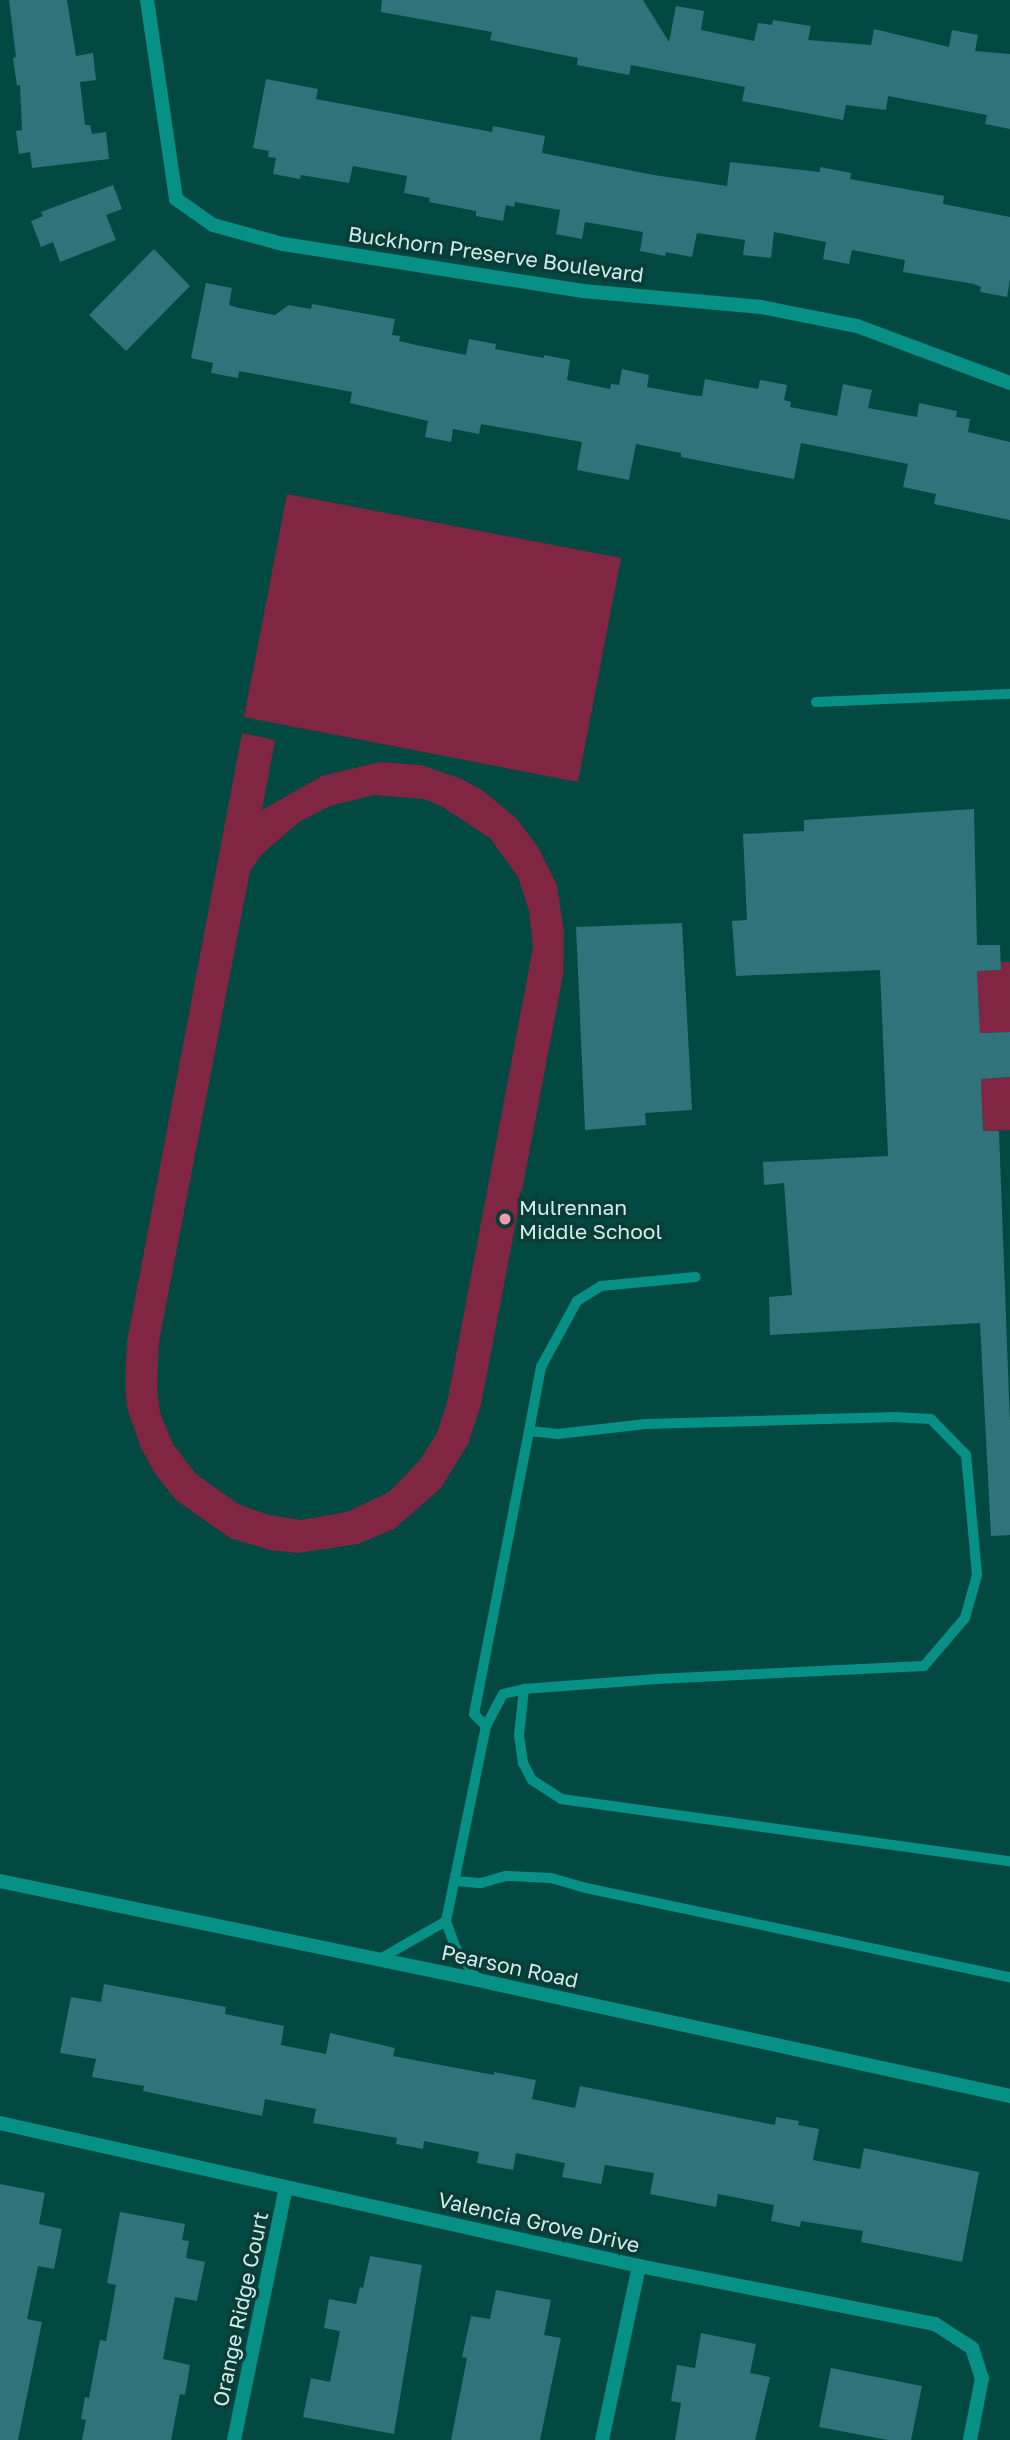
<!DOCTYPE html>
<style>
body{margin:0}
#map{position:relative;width:1010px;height:2440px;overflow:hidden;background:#024942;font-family:"Golos Text",sans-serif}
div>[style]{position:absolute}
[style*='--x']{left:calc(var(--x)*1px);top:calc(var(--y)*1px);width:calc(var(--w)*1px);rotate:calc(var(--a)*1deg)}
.green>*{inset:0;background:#802542}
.building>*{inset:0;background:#31737a}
.service>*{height:10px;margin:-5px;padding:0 5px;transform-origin:5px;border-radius:5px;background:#079186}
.minor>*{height:14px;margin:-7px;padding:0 7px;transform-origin:7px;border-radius:7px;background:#079186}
.tertiary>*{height:14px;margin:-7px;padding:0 7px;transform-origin:7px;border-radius:7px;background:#079186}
.dots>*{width:19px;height:19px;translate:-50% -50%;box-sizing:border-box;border:4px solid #0c3c37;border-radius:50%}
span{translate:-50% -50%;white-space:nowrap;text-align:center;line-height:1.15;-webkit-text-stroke:7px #0c3c37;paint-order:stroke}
.street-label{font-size:21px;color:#cfede8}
.poi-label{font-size:21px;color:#cfede8}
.left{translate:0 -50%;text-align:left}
</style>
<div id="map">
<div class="green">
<i style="clip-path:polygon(287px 494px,621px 558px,578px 782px,244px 717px)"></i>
<i style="clip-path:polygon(evenodd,242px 733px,275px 740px,262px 810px,322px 776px,380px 762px,421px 765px,462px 779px,482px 790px,516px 818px,538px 847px,557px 885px,564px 932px,563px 975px,481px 1405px,468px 1444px,441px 1488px,394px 1529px,358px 1544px,298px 1553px,270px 1550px,230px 1538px,176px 1500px,156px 1475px,141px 1448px,127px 1408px,125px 1385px,127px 1341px,242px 733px,374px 795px,424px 799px,441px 806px,490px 838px,518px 877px,529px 911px,533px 947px,447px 1403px,437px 1433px,420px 1460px,389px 1492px,347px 1512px,301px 1520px,269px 1515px,238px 1504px,196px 1474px,173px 1444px,160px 1413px,157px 1387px,159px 1341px,250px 871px,262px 854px,299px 822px,330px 806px,374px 795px)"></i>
<i style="clip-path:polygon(1001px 962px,1010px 962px,1010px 1037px,1009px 1032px,980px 1033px,977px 971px,1001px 970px)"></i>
<i style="clip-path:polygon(1010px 1077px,1010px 1130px,983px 1131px,981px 1079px)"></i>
</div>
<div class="building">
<i style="clip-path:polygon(9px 0,67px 0,76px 56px,93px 53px,96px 80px,80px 82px,85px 125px,90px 125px,92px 134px,106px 132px,109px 159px,32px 168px,30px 152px,19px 154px,16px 131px,22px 130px,20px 85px,17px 86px,13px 58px,16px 57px)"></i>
<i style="clip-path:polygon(382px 0,643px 0,669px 42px,676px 6px,704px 11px,701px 30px,754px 41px,758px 23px,772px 25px,773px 20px,811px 26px,808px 40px,871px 45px,874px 29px,949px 47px,952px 30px,978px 35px,975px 51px,1010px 54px,1010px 129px,985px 124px,987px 115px,888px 96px,886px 110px,846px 105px,843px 120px,742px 101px,745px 87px,631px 65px,629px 75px,577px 65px,578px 58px,490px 40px,492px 32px,381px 12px)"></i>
<i style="clip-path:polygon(266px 79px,318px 89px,316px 99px,492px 132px,493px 126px,545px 136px,542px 153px,654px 175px,727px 186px,730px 162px,820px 172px,820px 167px,851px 173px,850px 179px,944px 196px,943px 204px,1010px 217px,1010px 280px,1007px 297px,980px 292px,981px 287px,974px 284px,903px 272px,905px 260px,852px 250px,849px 264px,823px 259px,826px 242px,774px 232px,771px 258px,743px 255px,745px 240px,697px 233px,692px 257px,666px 252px,665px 256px,640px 251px,643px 232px,585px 222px,582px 239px,556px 234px,560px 210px,515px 202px,514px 207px,506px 205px,503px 221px,476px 216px,476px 211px,429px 202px,430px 198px,404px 193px,407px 176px,353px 166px,349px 183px,301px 175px,300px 179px,273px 174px,276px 158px,268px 157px,269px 151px,253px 148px)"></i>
<i style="clip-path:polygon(113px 185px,122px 209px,106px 215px,116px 240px,60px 262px,53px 242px,41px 247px,31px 221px,43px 216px,41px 212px)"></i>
<i style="clip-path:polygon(154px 249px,190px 286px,126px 351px,89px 315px)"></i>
<i style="clip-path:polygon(206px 283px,232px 288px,229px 305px,239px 308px,275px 315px,289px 305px,311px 309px,312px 304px,395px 319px,392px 335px,400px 336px,399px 341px,416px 345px,466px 355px,469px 339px,496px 344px,495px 349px,544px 358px,544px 355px,570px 360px,567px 380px,610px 389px,611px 384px,619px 385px,622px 369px,649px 375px,647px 387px,691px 395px,702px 396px,705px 379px,758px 389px,760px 380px,787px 385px,784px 400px,791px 402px,790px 407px,837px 416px,843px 384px,872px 390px,868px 408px,917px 417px,919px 403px,957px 411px,956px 417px,970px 419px,968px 432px,1010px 442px,1010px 520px,934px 504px,936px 494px,903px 487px,908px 464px,801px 443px,794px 479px,681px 457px,681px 453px,636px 444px,629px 480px,577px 470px,582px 442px,481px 424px,479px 434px,453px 429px,451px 442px,425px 437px,428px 421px,350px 403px,352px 392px,239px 371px,238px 378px,211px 373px,213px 363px,191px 358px)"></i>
<i style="clip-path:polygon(974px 809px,977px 945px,1000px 945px,1001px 970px,977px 971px,980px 1033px,1010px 1032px,1010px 1077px,981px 1079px,983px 1131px,999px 1131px,1010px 1424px,1010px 1535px,991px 1536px,980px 1323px,770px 1335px,769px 1297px,792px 1295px,784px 1183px,764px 1185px,763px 1162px,888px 1156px,880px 970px,736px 976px,732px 921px,747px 920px,743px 834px,804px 831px,804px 820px)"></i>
<i style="clip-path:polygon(682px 923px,692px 1110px,645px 1113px,646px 1125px,585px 1130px,576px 927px)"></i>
<i style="clip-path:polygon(104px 1984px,226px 2007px,225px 2014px,284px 2026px,281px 2045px,326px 2054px,330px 2033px,395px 2048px,393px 2056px,494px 2075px,494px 2072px,536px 2080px,532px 2099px,575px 2108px,580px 2086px,775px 2125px,776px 2117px,799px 2121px,798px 2125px,819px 2129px,813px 2160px,860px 2169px,864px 2148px,979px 2172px,962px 2262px,861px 2242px,863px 2231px,801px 2221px,800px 2227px,771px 2221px,774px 2205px,718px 2194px,716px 2207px,650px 2194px,654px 2173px,605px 2165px,601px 2184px,562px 2177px,565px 2163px,516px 2153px,513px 2170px,477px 2163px,479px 2152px,424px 2141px,423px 2149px,396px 2144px,397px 2138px,313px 2123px,316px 2109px,265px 2099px,262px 2116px,143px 2091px,144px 2086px,92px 2077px,96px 2059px,60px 2053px,71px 1997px,101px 2002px)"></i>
<i style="clip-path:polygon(0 2184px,45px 2193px,39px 2224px,62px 2229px,54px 2269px,38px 2266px,27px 2319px,42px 2322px,18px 2440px,0 2440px)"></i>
<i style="clip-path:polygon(120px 2212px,185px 2224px,182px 2240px,189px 2241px,186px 2258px,205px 2262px,197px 2301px,175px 2297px,163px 2359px,190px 2365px,185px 2395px,180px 2394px,171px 2440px,82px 2440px,86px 2420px,81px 2419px,85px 2397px,89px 2398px,100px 2340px,106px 2341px,116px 2285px,107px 2283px)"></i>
<i style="clip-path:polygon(370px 2256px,422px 2265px,394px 2434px,303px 2417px,311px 2378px,330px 2382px,340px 2331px,324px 2328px,329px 2299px,356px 2304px,360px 2287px,363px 2288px)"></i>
<i style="clip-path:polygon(496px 2290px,551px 2300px,544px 2335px,561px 2338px,540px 2440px,451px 2440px,467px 2358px,462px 2357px,471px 2316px,490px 2319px)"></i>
<i style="clip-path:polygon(701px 2333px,756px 2344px,750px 2373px,770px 2377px,755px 2440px,675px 2440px,681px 2403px,671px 2401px,677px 2365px,695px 2368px)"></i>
<i style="clip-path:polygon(831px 2368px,922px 2386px,911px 2440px,888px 2440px,819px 2427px)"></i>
</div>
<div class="service">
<i style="--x:816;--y:702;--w:194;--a:-2.4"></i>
<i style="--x:529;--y:1431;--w:65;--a:-79.4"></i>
<i style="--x:541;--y:1367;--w:75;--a:-61.4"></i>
<i style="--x:577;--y:1301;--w:28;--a:-32"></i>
<i style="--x:601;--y:1286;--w:95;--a:-5.4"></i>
<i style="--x:524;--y:1689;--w:46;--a:96.2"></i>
<i style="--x:519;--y:1735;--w:28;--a:82"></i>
<i style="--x:523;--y:1763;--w:19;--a:62"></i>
<i style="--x:532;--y:1780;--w:35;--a:33"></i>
<i style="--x:561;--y:1799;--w:453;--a:7.9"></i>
<i style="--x:456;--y:1881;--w:25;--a:5"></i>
<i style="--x:481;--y:1883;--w:26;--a:-16"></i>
<i style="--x:506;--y:1876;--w:45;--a:2.5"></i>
<i style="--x:551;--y:1878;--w:36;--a:16"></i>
<i style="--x:586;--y:1888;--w:433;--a:11.9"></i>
<i style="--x:378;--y:1960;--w:78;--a:-29.8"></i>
<i style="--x:478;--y:1980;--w:38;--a:-125"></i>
<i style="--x:456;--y:1949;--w:30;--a:-110"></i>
<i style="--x:446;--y:1921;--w:199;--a:-78.4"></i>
<i style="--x:486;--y:1726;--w:36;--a:-62"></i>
<i style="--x:503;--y:1694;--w:22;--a:-13"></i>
<i style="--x:524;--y:1689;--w:133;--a:-4.3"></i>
<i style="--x:657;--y:1679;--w:267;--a:-2.8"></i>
<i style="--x:924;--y:1666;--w:63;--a:-49.5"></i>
<i style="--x:965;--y:1618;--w:45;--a:-74.4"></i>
<i style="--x:977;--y:1575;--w:121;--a:-95.2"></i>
<i style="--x:966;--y:1455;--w:50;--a:-134.2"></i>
<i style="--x:931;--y:1419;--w:34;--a:-177"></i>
<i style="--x:897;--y:1417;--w:251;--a:178.4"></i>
<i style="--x:646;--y:1424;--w:89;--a:173.5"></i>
<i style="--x:558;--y:1434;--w:29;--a:-174"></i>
<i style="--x:529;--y:1431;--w:288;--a:101"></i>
<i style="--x:474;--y:1714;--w:17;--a:45"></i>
</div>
<div class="minor">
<i style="--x:147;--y:0;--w:201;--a:81.7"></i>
<i style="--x:176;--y:199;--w:45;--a:35.1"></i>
<i style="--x:213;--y:225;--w:73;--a:15.2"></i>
<i style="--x:283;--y:244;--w:304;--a:8.9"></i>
<i style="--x:583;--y:291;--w:179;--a:5.1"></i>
<i style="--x:761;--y:307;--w:98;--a:11.2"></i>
<i style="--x:857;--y:326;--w:163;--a:20.4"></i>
<i style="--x:0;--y:2123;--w:655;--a:12.61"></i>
<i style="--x:639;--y:2266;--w:302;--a:11.1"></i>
<i style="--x:935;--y:2324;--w:44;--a:33"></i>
<i style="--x:972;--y:2348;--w:32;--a:72"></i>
<i style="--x:982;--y:2378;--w:63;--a:101"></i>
<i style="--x:234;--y:2440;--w:258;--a:-78.4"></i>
<i style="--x:602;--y:2440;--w:178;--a:-78"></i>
</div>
<div class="tertiary">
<i style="--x:0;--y:1881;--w:488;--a:11.7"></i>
<i style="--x:478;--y:1980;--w:544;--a:12.3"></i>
</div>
<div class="dots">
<i style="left:505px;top:1219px;background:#f29aae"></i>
</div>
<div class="street-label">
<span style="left:496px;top:254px;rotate:8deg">Buckhorn Preserve Boulevard</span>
<span style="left:510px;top:1966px;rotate:12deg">Pearson Road</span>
<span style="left:539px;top:2222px;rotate:13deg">Valencia Grove Drive</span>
<span style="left:240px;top:2309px;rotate:-78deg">Orange Ridge Court</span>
</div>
<div class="poi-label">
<span class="left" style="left:519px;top:1219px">Mulrennan<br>Middle School</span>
</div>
</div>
